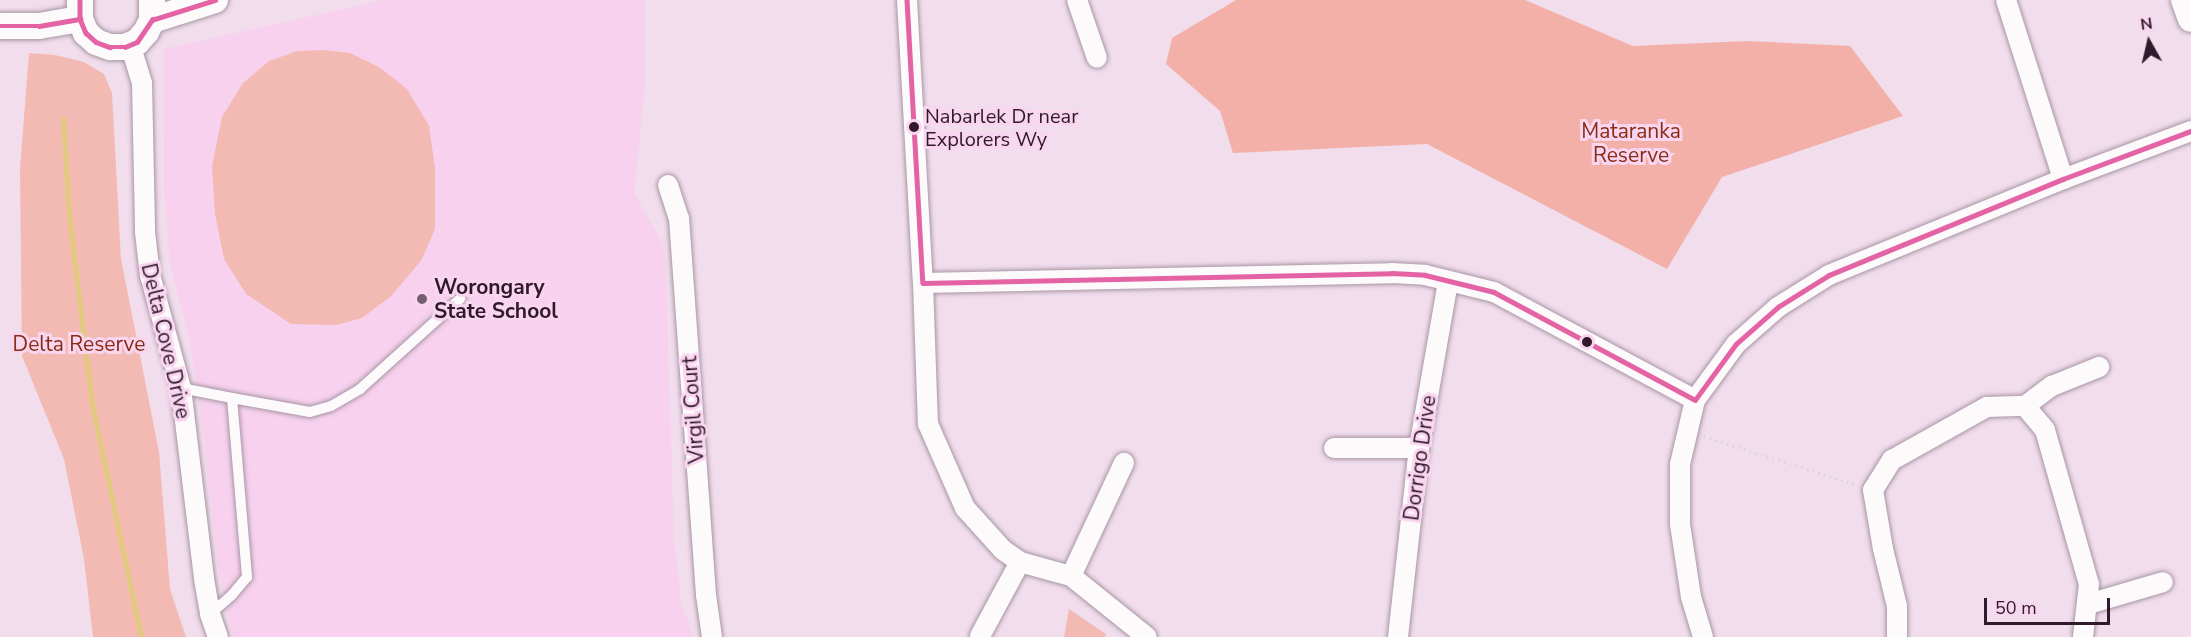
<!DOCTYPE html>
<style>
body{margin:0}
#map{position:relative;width:2191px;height:637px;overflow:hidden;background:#f1ddec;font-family:"Nunito Sans",sans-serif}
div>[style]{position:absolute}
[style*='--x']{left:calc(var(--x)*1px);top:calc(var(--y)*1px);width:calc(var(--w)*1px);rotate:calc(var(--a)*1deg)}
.built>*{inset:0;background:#f7d1ee}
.green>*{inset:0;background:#f3bab4}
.forest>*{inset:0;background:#f3b0a8}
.stream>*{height:5px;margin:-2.5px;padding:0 2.5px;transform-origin:2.5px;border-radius:2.5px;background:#e2c980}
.path>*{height:3px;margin-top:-1.5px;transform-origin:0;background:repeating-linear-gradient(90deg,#dad4d8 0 1.5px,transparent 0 6px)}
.roads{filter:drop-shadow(0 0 2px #a896a4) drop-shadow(0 0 2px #a896a4)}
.service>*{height:10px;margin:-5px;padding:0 5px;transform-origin:5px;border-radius:5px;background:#fdfafc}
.minor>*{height:20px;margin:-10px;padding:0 10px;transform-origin:10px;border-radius:10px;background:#fdfafc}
.tertiary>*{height:26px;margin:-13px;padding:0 13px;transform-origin:13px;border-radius:13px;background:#fdfafc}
.bus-1>*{height:4.5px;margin:-2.25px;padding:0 2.25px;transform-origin:2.25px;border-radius:2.25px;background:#e463a4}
.dots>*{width:16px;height:16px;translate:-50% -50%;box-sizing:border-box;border:3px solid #f9d5ef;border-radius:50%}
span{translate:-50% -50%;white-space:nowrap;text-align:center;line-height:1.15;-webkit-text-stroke:6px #f9d5ef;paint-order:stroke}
.bus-label{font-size:20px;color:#2f192a}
.left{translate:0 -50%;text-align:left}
.park-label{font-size:21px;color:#882c13}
.poi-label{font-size:21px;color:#2f192a;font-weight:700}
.street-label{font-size:21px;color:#2f192a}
.north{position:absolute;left:2119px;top:12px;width:60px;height:60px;-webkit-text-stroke:4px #f9d5ef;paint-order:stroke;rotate:352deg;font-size:16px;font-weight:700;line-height:24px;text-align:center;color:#2f192a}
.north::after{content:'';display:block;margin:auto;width:21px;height:27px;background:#2f192a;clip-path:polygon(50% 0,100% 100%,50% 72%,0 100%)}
.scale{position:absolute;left:1984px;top:598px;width:126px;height:27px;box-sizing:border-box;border:3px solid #2f192a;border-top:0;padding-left:8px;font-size:18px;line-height:21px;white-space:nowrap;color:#2f192a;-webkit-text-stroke:4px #f9d5ef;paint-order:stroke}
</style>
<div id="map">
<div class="built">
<i style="clip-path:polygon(384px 0,645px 0,645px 83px,634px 193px,665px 247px,674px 540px,681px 601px,693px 637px,233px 637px,219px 572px,201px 414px,188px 333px,170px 265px,164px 190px,164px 49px)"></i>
</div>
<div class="green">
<i style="clip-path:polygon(324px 50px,350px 53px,379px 67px,407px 89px,429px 126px,435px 168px,435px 229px,421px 261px,390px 297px,362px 318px,336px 325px,291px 324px,246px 294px,224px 259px,215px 214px,212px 166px,222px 117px,243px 83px,269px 61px,297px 51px)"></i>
<i style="clip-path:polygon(29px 53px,55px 55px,84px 62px,104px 74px,112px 93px,121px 259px,159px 452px,170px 589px,186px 637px,93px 637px,84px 559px,64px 459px,22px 356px,20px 168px)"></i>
<i style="clip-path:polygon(1069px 609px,1106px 634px,1105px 637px,1064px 637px)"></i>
</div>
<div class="forest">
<i style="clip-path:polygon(1236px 0,1525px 0,1633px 46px,1748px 41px,1850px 46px,1903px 116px,1722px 177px,1667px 269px,1427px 144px,1233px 153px,1220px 111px,1166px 64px,1172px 38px)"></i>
</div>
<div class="stream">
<i style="--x:63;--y:119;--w:96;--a:86.4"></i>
<i style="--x:69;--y:215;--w:190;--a:83.1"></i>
<i style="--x:92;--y:404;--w:238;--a:78.1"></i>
</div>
<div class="path">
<i style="--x:1704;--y:436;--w:161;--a:17.8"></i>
</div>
<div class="roads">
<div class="service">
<i style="--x:181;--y:388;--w:52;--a:11.1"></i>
<i style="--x:232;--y:398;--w:180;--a:85.2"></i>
<i style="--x:247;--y:577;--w:23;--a:130"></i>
<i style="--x:232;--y:595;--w:29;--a:139"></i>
<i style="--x:232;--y:398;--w:79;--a:10.2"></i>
<i style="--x:310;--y:412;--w:22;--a:-16"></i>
<i style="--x:331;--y:406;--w:34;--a:-30"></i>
<i style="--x:360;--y:389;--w:135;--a:-42"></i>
</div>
<div class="minor">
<i style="--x:907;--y:0;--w:283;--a:86.8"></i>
<i style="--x:923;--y:283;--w:141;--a:88"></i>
<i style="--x:928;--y:424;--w:92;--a:66.2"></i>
<i style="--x:965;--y:508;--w:57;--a:47.9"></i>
<i style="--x:1003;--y:550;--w:21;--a:35"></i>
<i style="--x:1020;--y:562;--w:53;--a:15.4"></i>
<i style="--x:1071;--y:576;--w:97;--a:38.8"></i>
<i style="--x:1077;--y:0;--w:61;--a:71"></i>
<i style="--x:2006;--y:0;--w:188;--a:72.3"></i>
<i style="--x:130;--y:44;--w:41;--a:72.9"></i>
<i style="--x:142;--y:83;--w:149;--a:88.8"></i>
<i style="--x:145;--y:232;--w:43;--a:83.4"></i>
<i style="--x:150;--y:275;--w:117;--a:74.7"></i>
<i style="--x:181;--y:388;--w:192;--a:83.1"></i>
<i style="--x:204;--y:579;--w:36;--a:80"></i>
<i style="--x:210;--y:614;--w:24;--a:71"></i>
<i style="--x:668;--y:185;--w:35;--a:72"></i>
<i style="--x:679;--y:218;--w:378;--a:85.9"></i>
<i style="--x:706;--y:595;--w:42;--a:81.9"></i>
<i style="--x:923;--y:283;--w:469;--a:-1.2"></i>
<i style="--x:1392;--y:273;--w:33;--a:3"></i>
<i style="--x:1425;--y:275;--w:71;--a:13.8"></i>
<i style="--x:1494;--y:292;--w:228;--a:28.2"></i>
<i style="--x:2025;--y:406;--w:31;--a:50"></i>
<i style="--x:2045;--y:430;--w:160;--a:74.1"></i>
<i style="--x:2089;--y:584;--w:53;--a:96.5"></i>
<i style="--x:2025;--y:406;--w:34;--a:-37"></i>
<i style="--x:2052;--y:386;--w:51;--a:-22"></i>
<i style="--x:1334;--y:448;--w:85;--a:0"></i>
<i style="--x:1071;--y:576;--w:125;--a:-64.9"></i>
<i style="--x:2088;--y:604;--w:78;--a:-16.3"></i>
<i style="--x:980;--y:636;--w:84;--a:-61.6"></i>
<i style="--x:1398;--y:637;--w:190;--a:-83.7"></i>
<i style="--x:1419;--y:448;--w:169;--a:-80.1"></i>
<i style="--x:1703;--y:637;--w:42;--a:-106.7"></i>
<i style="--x:1691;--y:597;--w:74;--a:-98.6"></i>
<i style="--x:1680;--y:524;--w:60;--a:-90"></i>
<i style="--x:1680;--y:464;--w:66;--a:-76.8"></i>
<i style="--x:1695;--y:400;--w:69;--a:-53.8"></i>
<i style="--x:1736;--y:344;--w:56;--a:-41.4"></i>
<i style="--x:1778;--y:307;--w:60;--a:-32.1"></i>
<i style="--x:1829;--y:275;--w:253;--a:-22.3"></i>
<i style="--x:2063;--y:179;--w:137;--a:-20.6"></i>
<i style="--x:1897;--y:637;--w:31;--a:-90"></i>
<i style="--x:1897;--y:606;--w:59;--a:-103.8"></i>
<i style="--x:1883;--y:549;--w:60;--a:-99.6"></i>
<i style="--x:1873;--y:490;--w:36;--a:-58"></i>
<i style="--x:1892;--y:460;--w:109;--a:-29.2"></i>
<i style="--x:1987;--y:407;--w:38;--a:-2"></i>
</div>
<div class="tertiary">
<i style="--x:80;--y:0;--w:19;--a:90"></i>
<i style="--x:80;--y:19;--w:15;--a:67"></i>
<i style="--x:86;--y:33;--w:13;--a:42"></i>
<i style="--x:96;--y:42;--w:15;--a:20"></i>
<i style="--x:110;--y:47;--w:15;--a:0"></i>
<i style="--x:125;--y:47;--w:13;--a:-23"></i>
<i style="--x:137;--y:42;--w:13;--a:-48"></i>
<i style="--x:146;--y:32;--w:13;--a:-63"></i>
<i style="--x:152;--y:20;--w:20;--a:-90"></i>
<i style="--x:2184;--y:0;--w:20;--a:70"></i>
<i style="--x:152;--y:20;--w:66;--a:-17.6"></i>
<i style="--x:0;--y:26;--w:39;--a:0"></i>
<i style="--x:39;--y:26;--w:42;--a:-9.7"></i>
</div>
</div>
<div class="bus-1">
<i style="--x:80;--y:0;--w:19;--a:90"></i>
<i style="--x:80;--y:19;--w:15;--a:67"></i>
<i style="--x:86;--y:33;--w:13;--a:42"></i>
<i style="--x:96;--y:42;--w:15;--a:20"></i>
<i style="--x:110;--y:47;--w:15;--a:0"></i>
<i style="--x:125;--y:47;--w:13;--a:-23"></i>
<i style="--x:137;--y:42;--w:27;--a:-56"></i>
<i style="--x:152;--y:20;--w:66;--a:-17.6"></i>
<i style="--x:907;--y:0;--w:283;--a:86.8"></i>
<i style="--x:0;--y:26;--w:39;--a:0"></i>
<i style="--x:39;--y:26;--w:42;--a:-9.7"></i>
<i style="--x:923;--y:283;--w:469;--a:-1.2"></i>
<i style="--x:1392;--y:273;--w:33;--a:3"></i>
<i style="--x:1425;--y:275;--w:71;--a:13.8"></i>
<i style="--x:1494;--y:292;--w:228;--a:28.2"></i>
<i style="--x:1695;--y:400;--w:69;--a:-53.8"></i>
<i style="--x:1736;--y:344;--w:56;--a:-41.4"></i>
<i style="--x:1778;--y:307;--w:60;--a:-32.1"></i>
<i style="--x:1829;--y:275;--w:253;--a:-22.3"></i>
<i style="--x:2063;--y:179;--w:137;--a:-20.6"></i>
</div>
<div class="dots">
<i style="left:914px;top:127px;background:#2f192a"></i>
<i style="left:422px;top:299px;background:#735e6e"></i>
<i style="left:1587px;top:342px;background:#2f192a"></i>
</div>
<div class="bus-label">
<span class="left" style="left:925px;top:128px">Nabarlek Dr near<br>Explorers Wy</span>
</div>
<div class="park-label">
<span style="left:1631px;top:143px">Mataranka<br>Reserve</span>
<span style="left:79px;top:344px">Delta Reserve</span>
</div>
<div class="poi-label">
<span class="left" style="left:434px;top:299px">Worongary<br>State School</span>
</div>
<div class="street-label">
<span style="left:166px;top:341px;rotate:77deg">Delta Cove Drive</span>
<span style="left:693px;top:410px;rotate:-94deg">Virgil Court</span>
<span style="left:1420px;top:458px;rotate:-82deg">Dorrigo Drive</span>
</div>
<div class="north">N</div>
<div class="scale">50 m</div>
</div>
